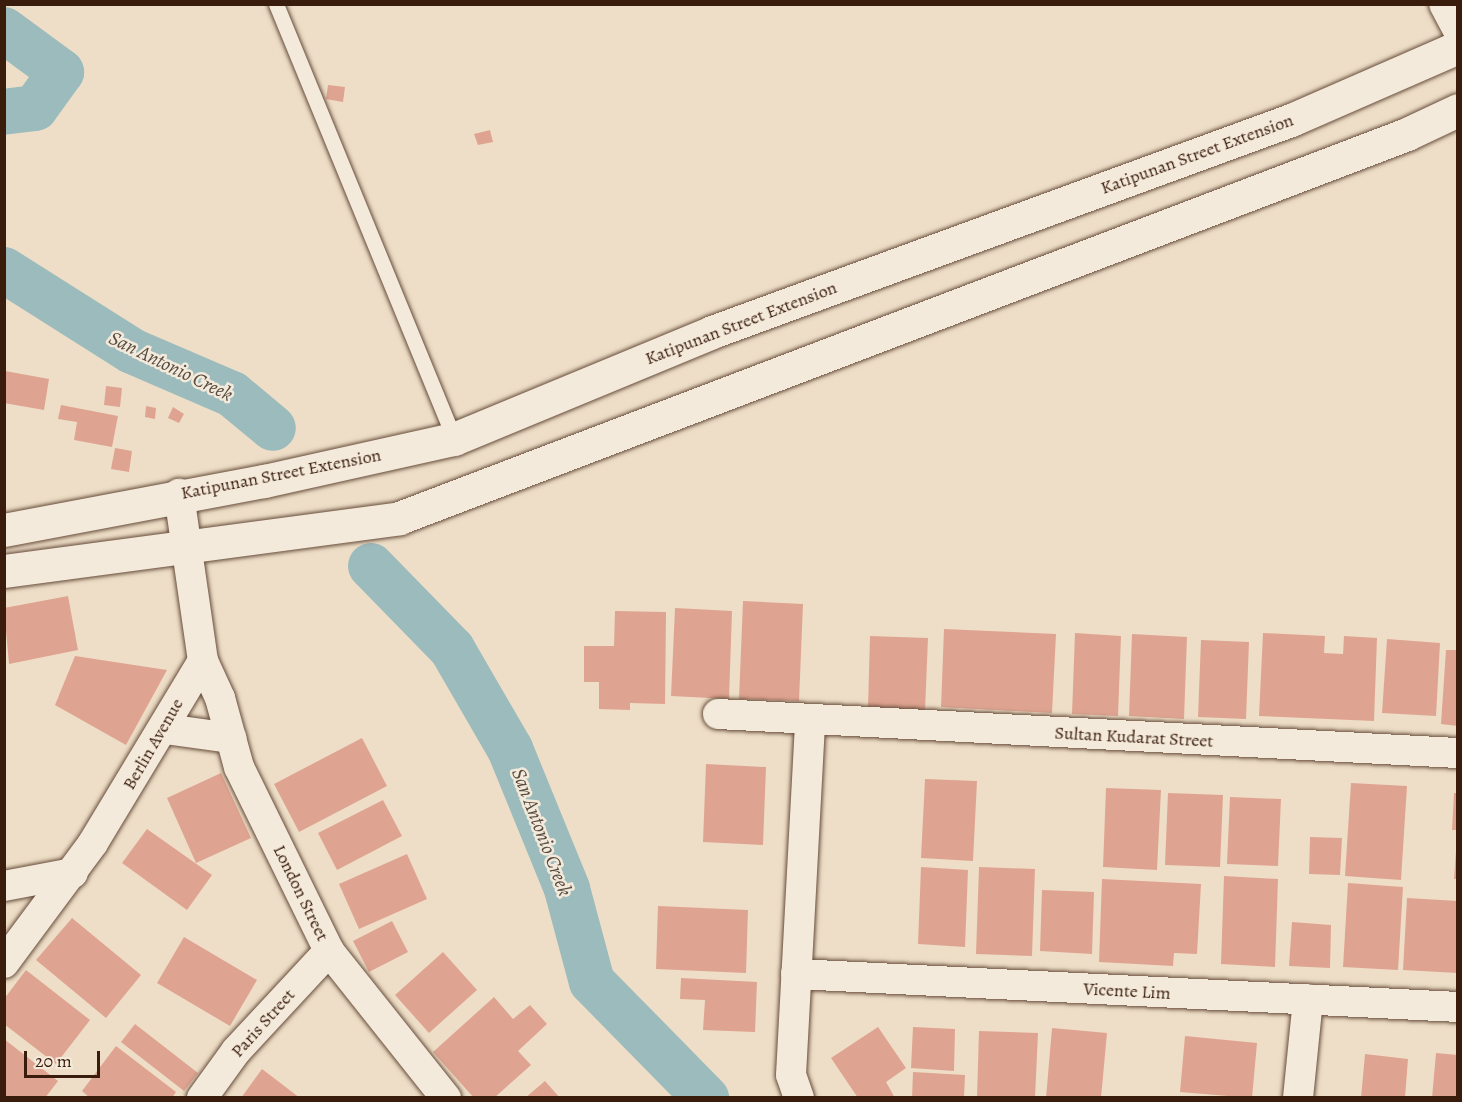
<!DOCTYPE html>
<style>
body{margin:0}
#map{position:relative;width:1462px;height:1102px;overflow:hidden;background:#eedec7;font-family:Alegreya,serif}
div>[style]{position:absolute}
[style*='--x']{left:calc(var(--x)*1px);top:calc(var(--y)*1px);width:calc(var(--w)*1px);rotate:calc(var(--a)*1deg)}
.river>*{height:46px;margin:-23px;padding:0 23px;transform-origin:23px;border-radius:23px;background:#9cbbbd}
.building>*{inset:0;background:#dfa491}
.roads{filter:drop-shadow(0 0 2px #664c3a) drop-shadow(0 0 2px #664c3a)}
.lane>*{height:15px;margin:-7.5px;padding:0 7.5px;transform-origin:7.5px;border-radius:7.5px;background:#f4eadb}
.street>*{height:30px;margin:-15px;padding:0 15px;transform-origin:15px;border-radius:15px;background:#f4eadb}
.secondary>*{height:33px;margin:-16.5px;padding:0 16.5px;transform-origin:16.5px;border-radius:16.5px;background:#f4eadb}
span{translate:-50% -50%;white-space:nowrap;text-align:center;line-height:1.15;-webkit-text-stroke:5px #f4eadb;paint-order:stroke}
.street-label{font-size:18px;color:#391c0b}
.water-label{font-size:20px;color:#574c40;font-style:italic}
.frame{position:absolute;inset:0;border:6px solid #391c0b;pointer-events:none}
.scale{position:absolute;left:24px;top:1051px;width:76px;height:27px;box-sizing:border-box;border:3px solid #391c0b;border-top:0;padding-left:8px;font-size:18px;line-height:21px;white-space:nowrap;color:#391c0b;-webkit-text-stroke:4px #f4eadb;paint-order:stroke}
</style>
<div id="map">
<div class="river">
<i style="--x:4;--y:30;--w:71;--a:36.4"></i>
<i style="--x:61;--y:72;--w:44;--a:125.8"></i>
<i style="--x:35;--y:108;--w:31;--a:173"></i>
<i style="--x:4;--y:270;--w:151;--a:32.3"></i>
<i style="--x:132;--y:351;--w:109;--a:23.3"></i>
<i style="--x:232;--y:394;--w:53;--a:39.7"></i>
<i style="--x:371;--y:566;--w:116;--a:45.7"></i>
<i style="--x:452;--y:649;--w:116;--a:59.9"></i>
<i style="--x:510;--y:749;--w:151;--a:67.8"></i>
<i style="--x:567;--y:889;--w:96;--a:75"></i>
<i style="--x:592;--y:982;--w:163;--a:45.5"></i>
</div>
<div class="building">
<i style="clip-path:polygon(328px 85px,345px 87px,343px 102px,326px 99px)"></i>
<i style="clip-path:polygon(490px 130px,493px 142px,478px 145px,474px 134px)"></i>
<i style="clip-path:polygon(5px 371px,49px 379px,44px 410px,4px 403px)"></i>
<i style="clip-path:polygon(106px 386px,122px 388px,120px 407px,104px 405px)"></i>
<i style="clip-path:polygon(61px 405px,118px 416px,112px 447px,74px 440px,77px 422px,58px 419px)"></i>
<i style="clip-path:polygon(146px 406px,156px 408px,155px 419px,145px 417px)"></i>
<i style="clip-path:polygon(173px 407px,184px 414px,179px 423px,168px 418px)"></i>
<i style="clip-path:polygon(115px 448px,132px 451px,129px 472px,111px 469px)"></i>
<i style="clip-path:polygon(68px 596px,78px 650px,9px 664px,4px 608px)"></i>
<i style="clip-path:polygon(743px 601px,803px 604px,799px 701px,739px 699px)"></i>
<i style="clip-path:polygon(675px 608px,732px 611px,729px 699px,671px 696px)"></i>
<i style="clip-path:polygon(615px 611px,666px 612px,665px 704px,630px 703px,630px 710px,599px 709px,599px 682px,584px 682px,584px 646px,614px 646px)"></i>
<i style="clip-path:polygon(944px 629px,1056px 634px,1052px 713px,941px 707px)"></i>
<i style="clip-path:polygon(1075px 633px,1121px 636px,1118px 716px,1072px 714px)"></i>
<i style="clip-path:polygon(1263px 633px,1325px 636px,1324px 653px,1343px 654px,1344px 636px,1377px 638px,1374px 721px,1259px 716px)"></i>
<i style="clip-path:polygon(1132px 634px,1187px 637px,1184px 719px,1129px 716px)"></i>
<i style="clip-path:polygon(870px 636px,928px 638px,925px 711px,868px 708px)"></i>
<i style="clip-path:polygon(1387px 639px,1440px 643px,1436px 716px,1382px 713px)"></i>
<i style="clip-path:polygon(1201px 640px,1249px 642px,1246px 719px,1198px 717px)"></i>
<i style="clip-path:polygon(1446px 650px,1458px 650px,1458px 726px,1441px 724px)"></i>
<i style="clip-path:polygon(75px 656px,167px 670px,126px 745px,55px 705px)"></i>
<i style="clip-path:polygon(362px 738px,387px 786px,299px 832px,274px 784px)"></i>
<i style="clip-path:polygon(706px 764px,766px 767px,763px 845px,703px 842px)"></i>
<i style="clip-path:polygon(221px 773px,251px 838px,196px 863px,167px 798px)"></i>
<i style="clip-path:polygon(925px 779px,977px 781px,973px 861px,921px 858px)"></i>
<i style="clip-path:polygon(1351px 783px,1407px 786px,1401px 880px,1345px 876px)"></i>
<i style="clip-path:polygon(1106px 788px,1161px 790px,1157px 870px,1103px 867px)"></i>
<i style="clip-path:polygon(1168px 793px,1223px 795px,1220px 867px,1165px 865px)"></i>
<i style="clip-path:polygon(1454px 793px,1458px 793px,1458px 830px,1452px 830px)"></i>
<i style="clip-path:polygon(1230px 797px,1281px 799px,1278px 866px,1227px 864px)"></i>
<i style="clip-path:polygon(383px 800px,402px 836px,337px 870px,318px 833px)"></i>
<i style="clip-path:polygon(147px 829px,212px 875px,187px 910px,122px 863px)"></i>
<i style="clip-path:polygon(1310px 837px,1342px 838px,1340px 875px,1309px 874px)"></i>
<i style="clip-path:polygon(1456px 851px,1458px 851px,1458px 879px,1454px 879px)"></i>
<i style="clip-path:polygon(407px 854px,427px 899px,359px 929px,339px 884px)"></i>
<i style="clip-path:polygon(921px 867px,968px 870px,965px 947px,918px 944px)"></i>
<i style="clip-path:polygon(979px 867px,1035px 869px,1032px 956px,976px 954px)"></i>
<i style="clip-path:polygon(1224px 876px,1278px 879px,1275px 967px,1221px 964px)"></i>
<i style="clip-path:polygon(1102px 879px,1201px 884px,1197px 954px,1174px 953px,1173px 966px,1099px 962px)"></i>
<i style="clip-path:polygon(1348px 883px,1403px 887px,1398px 970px,1343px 967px)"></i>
<i style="clip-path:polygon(1042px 890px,1094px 892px,1092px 954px,1040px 951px)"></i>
<i style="clip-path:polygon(1407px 898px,1458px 901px,1458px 973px,1403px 970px)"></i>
<i style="clip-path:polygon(658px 906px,748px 910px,746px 973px,656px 969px)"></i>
<i style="clip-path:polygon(72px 918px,141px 975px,106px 1018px,36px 960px)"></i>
<i style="clip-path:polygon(392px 921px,408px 952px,369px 972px,353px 941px)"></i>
<i style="clip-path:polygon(1292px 922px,1331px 925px,1330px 968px,1289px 966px)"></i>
<i style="clip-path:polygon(184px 937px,257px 980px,230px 1026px,157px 983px)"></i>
<i style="clip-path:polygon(443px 952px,477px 990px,429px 1033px,395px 995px)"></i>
<i style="clip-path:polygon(26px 970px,90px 1020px,56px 1064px,4px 1024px,4px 999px)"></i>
<i style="clip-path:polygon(681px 978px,757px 982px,755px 1032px,703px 1030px,705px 1000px,680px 999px)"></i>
<i style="clip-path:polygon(494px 997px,513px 1019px,530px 1005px,547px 1024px,518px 1051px,531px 1065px,494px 1098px,474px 1098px,433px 1052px)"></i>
<i style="clip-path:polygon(135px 1024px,198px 1073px,184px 1091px,121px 1042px)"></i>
<i style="clip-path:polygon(878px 1027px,906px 1068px,886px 1082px,895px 1098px,858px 1098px,831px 1058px)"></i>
<i style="clip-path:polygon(913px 1027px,955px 1029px,954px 1071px,911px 1068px)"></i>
<i style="clip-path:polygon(1052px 1028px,1107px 1033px,1101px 1098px,1046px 1098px)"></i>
<i style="clip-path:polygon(979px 1031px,1038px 1033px,1035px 1098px,977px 1098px)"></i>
<i style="clip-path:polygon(1185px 1036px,1257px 1043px,1252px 1098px,1180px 1092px)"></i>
<i style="clip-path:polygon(4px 1039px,58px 1081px,45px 1098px,4px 1098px)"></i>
<i style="clip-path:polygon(116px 1046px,176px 1092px,172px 1098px,90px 1098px,82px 1091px)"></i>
<i style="clip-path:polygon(1436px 1053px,1458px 1055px,1458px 1098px,1432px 1098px)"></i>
<i style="clip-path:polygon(1365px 1054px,1408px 1059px,1405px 1098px,1361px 1098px)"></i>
<i style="clip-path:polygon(262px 1069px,300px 1098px,241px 1098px)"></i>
<i style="clip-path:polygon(913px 1072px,965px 1075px,964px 1098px,912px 1098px)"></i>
<i style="clip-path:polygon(545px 1081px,560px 1098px,525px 1098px)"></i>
</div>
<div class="roads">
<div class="lane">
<i style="--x:276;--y:4;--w:470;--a:67.7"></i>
</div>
<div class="street">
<i style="--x:1444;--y:4;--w:30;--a:62"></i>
<i style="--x:203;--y:661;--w:41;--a:65.3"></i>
<i style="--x:220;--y:698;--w:72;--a:74.6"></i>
<i style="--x:239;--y:767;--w:205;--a:63.9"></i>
<i style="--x:329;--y:951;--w:188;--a:51.5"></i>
<i style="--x:718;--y:714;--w:741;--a:3.02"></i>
<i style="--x:165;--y:729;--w:67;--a:7.8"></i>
<i style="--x:4;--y:886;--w:70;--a:-10.7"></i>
<i style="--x:4;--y:963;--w:149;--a:-53.4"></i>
<i style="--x:93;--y:843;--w:213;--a:-58.9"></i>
<i style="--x:203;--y:661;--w:169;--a:-98.2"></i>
<i style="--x:796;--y:974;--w:663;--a:2.85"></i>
<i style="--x:202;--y:1098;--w:58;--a:-54.1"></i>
<i style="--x:236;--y:1051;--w:137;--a:-47.1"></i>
<i style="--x:799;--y:1098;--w:24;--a:-109"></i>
<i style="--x:791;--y:1075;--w:355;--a:-86.9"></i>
<i style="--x:1298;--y:1098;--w:99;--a:-84.2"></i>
</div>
<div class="secondary">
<i style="--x:4;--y:530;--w:265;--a:-10.7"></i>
<i style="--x:264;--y:481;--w:195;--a:-12.5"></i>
<i style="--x:454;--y:439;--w:279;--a:-22.5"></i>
<i style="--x:712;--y:332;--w:617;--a:-20.11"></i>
<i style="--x:1291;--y:120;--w:182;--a:-23.6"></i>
<i style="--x:4;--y:571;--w:399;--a:-7.6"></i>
<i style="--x:399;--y:518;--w:1079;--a:-20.85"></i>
<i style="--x:1407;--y:134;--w:56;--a:-25.2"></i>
</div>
</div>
<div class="street-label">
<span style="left:1197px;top:154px;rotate:-20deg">Katipunan Street Extension</span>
<span style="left:741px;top:323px;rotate:-21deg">Katipunan Street Extension</span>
<span style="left:281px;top:474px;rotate:-11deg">Katipunan Street Extension</span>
<span style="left:1134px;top:737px;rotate:3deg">Sultan Kudarat Street</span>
<span style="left:153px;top:744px;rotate:-60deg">Berlin Avenue</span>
<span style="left:301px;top:893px;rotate:64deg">London Street</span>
<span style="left:1127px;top:991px;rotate:3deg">Vicente Lim</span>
<span style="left:263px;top:1023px;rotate:-48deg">Paris Street</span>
</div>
<div class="water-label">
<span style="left:171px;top:366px;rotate:26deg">San Antonio Creek</span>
<span style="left:542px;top:832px;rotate:69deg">San Antonio Creek</span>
</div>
<div class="frame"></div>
<div class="scale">20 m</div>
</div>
